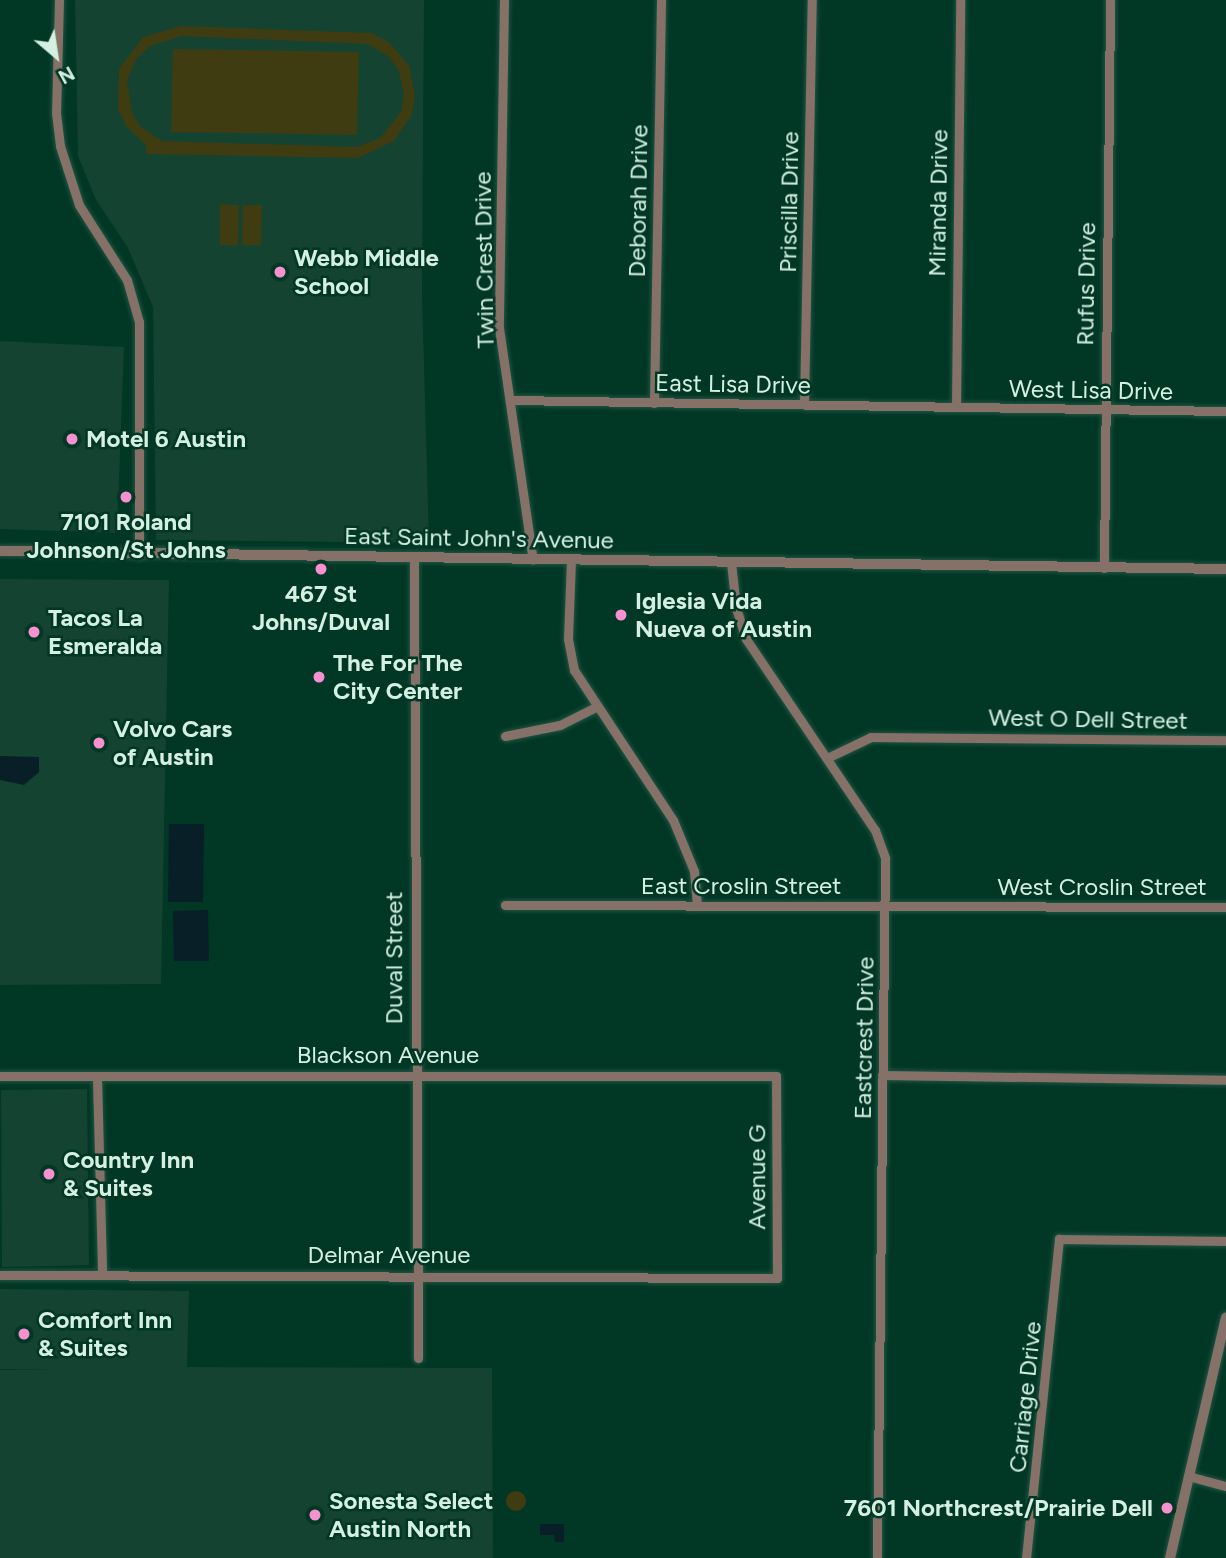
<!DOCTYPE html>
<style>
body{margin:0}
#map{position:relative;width:1226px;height:1558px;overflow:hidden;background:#003725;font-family:Figtree,sans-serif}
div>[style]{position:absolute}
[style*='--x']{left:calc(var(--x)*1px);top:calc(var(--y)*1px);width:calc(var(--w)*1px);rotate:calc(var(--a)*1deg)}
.built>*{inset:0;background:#144331}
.green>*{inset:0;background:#403c12}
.round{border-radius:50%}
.water>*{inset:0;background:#091f27}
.roads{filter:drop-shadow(0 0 2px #225443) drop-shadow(0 0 2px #225443)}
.minor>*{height:9px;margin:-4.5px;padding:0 4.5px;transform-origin:4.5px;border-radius:4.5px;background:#867169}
.tertiary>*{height:10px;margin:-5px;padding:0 5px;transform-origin:5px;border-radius:5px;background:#867169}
.dots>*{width:19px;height:19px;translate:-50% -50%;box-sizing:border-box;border:4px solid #003725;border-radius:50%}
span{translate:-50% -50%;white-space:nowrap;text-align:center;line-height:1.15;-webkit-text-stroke:5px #003725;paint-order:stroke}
.street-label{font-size:24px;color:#d5efe2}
.poi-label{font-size:24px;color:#d5efe2;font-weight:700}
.left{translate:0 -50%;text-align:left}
.right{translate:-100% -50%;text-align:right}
.north{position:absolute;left:21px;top:21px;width:70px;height:70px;-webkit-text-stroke:5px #003725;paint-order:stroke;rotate:151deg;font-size:19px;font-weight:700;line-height:28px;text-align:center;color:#d5efe2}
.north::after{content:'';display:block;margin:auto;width:24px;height:32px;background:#d5efe2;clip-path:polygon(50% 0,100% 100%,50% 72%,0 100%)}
</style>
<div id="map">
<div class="built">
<i style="clip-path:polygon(75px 0,424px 0,422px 293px,429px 543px,156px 540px,153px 307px,128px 248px,96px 200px,78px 156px)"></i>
<i style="clip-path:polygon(0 341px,124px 347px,117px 533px,0 529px)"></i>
<i style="clip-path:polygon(0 579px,169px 580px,161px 984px,0 985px)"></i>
<i style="clip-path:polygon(87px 1089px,89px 1265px,2px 1267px,1px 1090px)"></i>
<i style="clip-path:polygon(0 1289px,189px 1291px,187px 1367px,492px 1368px,493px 1558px,0 1558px,0 1370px,57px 1369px,0 1369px)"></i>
</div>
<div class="green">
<i style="clip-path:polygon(evenodd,182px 26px,372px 33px,390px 43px,409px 66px,415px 96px,411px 116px,394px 141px,358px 158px,146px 154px,146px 145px,127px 127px,118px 109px,119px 69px,143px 37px,182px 26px,182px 36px,368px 44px,389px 57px,399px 71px,404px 95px,401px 112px,380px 138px,357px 147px,162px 141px,141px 127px,132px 113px,127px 80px,137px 58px,150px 46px,182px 36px)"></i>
<i style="clip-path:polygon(173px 49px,359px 52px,357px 135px,171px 132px)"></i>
<i style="clip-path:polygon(220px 204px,239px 205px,238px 245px,220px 245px)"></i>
<i style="clip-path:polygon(243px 205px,262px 205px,261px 245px,242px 245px)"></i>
<i class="round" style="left:506px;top:1491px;width:20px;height:20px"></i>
</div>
<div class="water">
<i style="clip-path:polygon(0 756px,39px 757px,39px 772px,24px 785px,0 780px)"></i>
<i style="clip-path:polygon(169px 824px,204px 824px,203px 902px,168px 902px)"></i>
<i style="clip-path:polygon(208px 910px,209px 961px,174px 961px,173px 911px)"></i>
<i style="clip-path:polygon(540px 1524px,564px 1524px,564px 1542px,555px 1542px,554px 1535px,540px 1535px)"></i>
</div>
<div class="roads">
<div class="minor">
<i style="--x:59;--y:0;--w:113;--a:91.5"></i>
<i style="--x:56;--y:113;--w:33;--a:83"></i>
<i style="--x:60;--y:146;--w:62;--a:72.1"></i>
<i style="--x:79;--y:205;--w:89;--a:57.4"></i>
<i style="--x:127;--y:280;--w:44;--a:74.1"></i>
<i style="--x:139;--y:322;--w:233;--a:90"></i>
<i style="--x:504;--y:0;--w:328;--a:90.9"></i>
<i style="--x:499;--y:328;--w:234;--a:81.7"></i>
<i style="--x:510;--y:400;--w:716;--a:0.88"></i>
<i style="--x:654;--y:403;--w:403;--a:-89"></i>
<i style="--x:804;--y:404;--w:404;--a:-88.9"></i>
<i style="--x:956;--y:407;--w:407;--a:-89.4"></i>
<i style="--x:414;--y:558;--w:800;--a:89.71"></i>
<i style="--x:571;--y:560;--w:79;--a:92.2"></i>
<i style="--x:568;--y:639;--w:32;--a:79"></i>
<i style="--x:574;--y:670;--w:180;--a:56.6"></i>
<i style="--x:673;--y:820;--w:55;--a:67.6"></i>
<i style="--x:694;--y:871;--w:33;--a:85"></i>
<i style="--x:731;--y:562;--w:46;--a:83.8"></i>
<i style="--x:736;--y:608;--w:33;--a:72"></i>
<i style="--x:746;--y:639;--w:230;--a:56"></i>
<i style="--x:875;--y:830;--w:30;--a:70"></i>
<i style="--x:885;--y:858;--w:700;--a:90.65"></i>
<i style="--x:1104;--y:568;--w:568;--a:-89.39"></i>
<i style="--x:505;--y:736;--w:56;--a:-11.3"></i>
<i style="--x:560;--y:725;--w:40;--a:-26.6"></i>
<i style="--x:827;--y:758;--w:49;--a:-25.5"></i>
<i style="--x:871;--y:737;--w:355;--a:0.5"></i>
<i style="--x:505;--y:905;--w:721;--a:0.16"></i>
<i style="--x:882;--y:1075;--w:344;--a:0.8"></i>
<i style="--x:0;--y:1076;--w:776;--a:0"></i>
<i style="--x:776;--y:1076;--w:202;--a:89.7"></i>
<i style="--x:777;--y:1278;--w:777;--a:-179.78"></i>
<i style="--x:97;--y:1078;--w:196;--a:88.5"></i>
<i style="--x:1188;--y:1476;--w:39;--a:15"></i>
<i style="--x:1026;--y:1558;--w:321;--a:-84.1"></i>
<i style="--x:1059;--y:1239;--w:167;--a:0.7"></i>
</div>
<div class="tertiary">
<i style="--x:0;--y:551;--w:1226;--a:0.84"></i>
<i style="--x:1170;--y:1558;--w:247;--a:-76.9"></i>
</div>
</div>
<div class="dots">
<i style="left:280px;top:272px;background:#f790ce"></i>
<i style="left:72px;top:439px;background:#f790ce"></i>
<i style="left:126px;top:497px;background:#f790ce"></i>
<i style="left:321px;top:569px;background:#f790ce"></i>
<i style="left:621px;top:615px;background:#f790ce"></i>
<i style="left:34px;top:632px;background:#f790ce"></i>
<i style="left:319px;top:677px;background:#f790ce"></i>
<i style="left:99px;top:743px;background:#f790ce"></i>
<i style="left:49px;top:1174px;background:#f790ce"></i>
<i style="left:24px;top:1334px;background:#f790ce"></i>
<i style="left:1167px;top:1508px;background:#f790ce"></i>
<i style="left:315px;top:1515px;background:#f790ce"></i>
</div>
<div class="street-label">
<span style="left:638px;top:201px;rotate:-89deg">Deborah Drive</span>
<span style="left:789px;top:202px;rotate:-89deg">Priscilla Drive</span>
<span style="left:938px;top:203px;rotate:-89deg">Miranda Drive</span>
<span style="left:484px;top:260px;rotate:-91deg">Twin Crest Drive</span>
<span style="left:1086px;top:284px;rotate:-89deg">Rufus Drive</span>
<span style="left:733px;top:384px;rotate:1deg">East Lisa Drive</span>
<span style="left:1091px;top:390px;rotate:1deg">West Lisa Drive</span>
<span style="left:479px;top:538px;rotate:1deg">East Saint John's Avenue</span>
<span style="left:1088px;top:719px;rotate:1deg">West O Dell Street</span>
<span style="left:741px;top:886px">East Croslin Street</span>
<span style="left:1102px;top:887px">West Croslin Street</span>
<span style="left:394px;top:958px;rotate:-90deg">Duval Street</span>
<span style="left:864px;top:1038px;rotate:-89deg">Eastcrest Drive</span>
<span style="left:388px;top:1055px">Blackson Avenue</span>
<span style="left:757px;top:1177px;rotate:-90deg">Avenue G</span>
<span style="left:389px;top:1255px">Delmar Avenue</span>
<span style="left:1025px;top:1397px;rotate:-84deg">Carriage Drive</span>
</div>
<div class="poi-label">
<span class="left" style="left:294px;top:272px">Webb Middle<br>School</span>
<span class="left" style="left:86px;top:439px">Motel 6 Austin</span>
<span style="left:126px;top:536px">7101 Roland<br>Johnson/St Johns</span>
<span style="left:321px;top:608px">467 St<br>Johns/Duval</span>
<span class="left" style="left:635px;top:615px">Iglesia Vida<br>Nueva of Austin</span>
<span class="left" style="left:48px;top:632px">Tacos La<br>Esmeralda</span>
<span class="left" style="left:333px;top:677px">The For The<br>City Center</span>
<span class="left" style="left:113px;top:743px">Volvo Cars<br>of Austin</span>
<span class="left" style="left:63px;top:1174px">Country Inn<br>&amp; Suites</span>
<span class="left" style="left:38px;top:1334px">Comfort Inn<br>&amp; Suites</span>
<span class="left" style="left:329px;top:1515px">Sonesta Select<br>Austin North</span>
<span class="right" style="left:1153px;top:1508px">7601 Northcrest/Prairie Dell</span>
</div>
<div class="north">N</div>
</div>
